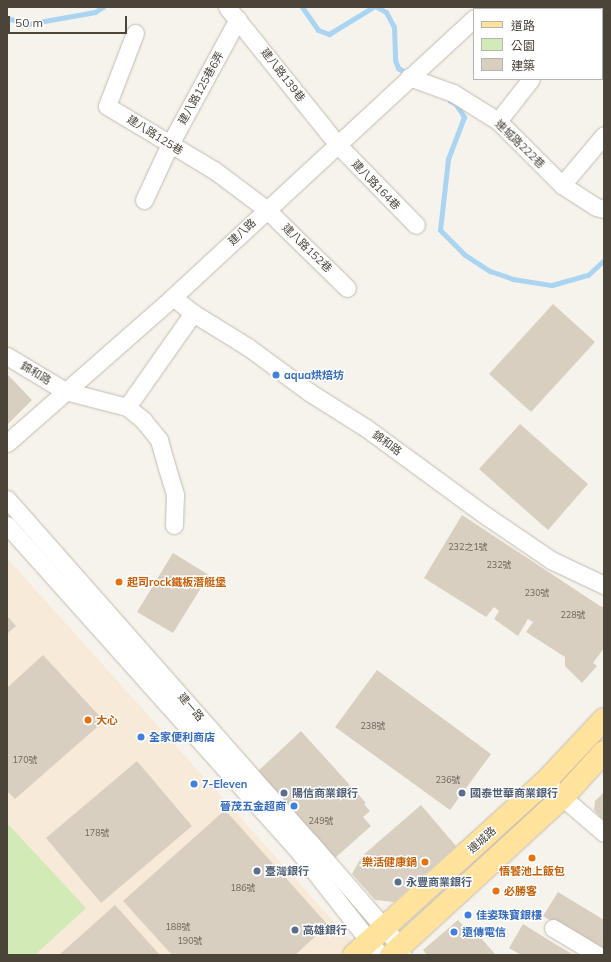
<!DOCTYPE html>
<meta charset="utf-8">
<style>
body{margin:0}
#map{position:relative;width:611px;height:962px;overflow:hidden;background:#f6f3ec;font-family:Mulish,"Noto Sans TC",sans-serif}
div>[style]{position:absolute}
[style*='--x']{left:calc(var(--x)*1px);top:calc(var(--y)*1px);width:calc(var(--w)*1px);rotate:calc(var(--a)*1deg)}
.commercial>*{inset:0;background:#f7ead8}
.green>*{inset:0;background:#d2eab5}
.stream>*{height:5px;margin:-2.5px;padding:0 2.5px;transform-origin:2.5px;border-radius:2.5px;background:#a9d4f2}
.building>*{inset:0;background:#d8cfc1}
.roads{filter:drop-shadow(0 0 1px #c2bbae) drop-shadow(0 0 1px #c2bbae)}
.minor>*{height:17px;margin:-8.5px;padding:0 8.5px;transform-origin:8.5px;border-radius:8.5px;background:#fff}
.major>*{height:22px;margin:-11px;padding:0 11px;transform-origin:11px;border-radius:11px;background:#ffe39c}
.dots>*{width:11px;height:11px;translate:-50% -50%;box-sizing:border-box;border:2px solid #fff;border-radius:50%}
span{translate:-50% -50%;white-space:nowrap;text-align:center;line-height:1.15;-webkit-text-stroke:3px #fff;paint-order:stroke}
.number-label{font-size:9px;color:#6e675b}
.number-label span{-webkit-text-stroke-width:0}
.street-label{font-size:11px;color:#4b4439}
.shop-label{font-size:11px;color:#366cbe;font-weight:700}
.left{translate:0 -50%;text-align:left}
.right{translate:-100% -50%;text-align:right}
.food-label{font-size:11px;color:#c56008;font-weight:700}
.service-label{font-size:11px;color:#4e5e75;font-weight:700}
.frame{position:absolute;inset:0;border:8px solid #4b4439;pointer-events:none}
.legend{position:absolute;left:473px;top:8px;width:130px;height:72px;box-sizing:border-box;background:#fff;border:1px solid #b7b4b0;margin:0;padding:5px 7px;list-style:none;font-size:12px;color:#4b4439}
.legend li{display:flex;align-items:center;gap:8px;height:20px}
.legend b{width:20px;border:1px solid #b7b4b0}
.scale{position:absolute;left:8px;top:16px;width:119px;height:18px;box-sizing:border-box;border:2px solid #4b4439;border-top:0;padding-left:5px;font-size:12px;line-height:14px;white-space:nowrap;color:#4b4439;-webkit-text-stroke:3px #fff;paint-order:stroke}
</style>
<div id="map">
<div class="commercial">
<i style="clip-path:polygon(7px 558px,353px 943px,339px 955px,7px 955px)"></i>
</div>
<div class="green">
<i style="clip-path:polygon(7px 823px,86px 908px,35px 955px,7px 955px)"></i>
</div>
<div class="stream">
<i style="--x:302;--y:7;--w:28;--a:55"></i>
<i style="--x:318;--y:30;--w:12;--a:20"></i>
<i style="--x:329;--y:34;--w:52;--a:-31.5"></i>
<i style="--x:377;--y:7;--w:10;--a:29"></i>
<i style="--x:386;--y:12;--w:17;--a:62"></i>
<i style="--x:394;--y:27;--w:33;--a:88"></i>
<i style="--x:395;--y:60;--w:9;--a:69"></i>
<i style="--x:398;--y:68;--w:12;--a:31"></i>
<i style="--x:7;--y:18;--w:22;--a:16"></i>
<i style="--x:28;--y:24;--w:68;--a:-10.2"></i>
<i style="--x:95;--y:12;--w:9;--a:-32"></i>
<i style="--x:450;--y:101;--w:5;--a:22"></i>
<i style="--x:455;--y:103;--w:17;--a:57"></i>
<i style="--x:464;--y:117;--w:45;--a:110.9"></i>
<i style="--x:448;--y:159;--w:71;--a:96.4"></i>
<i style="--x:440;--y:230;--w:35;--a:45"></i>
<i style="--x:465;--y:255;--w:30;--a:33"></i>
<i style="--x:490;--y:271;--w:24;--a:19"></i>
<i style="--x:513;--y:279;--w:39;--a:9"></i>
<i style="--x:552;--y:285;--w:37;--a:-16"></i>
<i style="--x:588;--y:275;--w:22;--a:-43"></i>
</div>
<div class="building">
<i style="clip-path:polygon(553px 304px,595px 342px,531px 412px,489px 374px)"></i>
<i style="clip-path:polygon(7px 374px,32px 400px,7px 425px)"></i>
<i style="clip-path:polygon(520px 424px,588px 484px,548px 530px,479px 469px)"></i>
<i style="clip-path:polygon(462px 515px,600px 606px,604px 607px,604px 648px,593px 663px,597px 666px,582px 683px,565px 666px,565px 657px,526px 632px,533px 622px,528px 619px,518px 636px,494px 619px,499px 611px,494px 607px,486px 617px,424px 578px)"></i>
<i style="clip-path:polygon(173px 553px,209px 575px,173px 633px,137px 612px)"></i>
<i style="clip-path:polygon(7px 616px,16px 626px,7px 634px)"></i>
<i style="clip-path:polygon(43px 655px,104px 721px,15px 799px,7px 791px,7px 688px)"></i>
<i style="clip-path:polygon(377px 670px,491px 754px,450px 810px,335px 727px)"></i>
<i style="clip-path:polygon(301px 731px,366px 803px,364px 804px,370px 811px,363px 817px,371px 826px,335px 858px,257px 772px)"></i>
<i style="clip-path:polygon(137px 761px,192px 826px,101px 903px,46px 838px)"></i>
<i style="clip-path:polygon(604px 792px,604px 821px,594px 810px,595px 801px)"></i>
<i style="clip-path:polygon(421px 805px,456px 846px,394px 902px,375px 900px,352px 874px,362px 856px)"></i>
<i style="clip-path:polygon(225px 810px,328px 925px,295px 955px,172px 955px,123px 901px)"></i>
<i style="clip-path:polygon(558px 892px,604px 920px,604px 953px,543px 916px)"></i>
<i style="clip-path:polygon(115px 905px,160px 955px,59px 955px)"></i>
<i style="clip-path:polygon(458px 920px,469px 932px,472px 928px,496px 955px,427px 955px,423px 950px)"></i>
<i style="clip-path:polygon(523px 924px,555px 944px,574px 955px,521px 955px,509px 948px)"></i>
</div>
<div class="roads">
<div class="minor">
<i style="--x:227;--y:7;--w:176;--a:51.2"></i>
<i style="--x:337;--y:144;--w:113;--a:45.7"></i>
<i style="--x:484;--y:9;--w:4;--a:-34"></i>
<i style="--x:135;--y:33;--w:78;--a:111"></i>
<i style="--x:107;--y:106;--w:125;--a:30.9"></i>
<i style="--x:214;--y:170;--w:65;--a:36.9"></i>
<i style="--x:266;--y:209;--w:113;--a:44.3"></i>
<i style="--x:409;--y:77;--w:47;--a:20"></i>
<i style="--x:453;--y:93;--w:53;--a:31.9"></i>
<i style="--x:498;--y:121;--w:91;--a:45"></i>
<i style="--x:562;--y:185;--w:40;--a:32.9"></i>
<i style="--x:596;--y:207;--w:8;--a:14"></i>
<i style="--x:498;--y:121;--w:53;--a:-51.8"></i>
<i style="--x:562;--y:185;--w:65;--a:-50"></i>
<i style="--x:144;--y:200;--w:62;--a:-65.1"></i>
<i style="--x:170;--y:144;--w:142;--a:-61.5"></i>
<i style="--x:173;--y:297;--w:26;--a:39"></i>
<i style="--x:193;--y:313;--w:65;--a:31.7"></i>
<i style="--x:248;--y:347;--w:76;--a:36.4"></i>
<i style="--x:309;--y:392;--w:67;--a:32.3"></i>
<i style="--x:366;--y:428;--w:147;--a:36.2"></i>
<i style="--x:485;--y:515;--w:80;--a:34.3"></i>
<i style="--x:551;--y:560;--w:59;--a:25.3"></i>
<i style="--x:7;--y:356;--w:68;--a:31.1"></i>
<i style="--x:65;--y:391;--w:64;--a:14.5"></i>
<i style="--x:127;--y:407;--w:21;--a:39"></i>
<i style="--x:143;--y:420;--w:26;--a:51"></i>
<i style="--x:159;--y:440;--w:29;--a:74"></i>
<i style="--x:167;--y:468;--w:28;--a:73"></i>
<i style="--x:175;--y:495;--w:30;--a:92"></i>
<i style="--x:127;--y:407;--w:115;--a:-54.9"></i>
<i style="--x:7;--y:443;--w:221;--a:-41.3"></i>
<i style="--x:173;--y:297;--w:410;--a:-42.8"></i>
<i style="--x:7;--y:499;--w:456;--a:48.6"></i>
<i style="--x:309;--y:841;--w:139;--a:49.1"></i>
<i style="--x:400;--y:946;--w:9;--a:77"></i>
<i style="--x:7;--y:525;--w:440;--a:48.2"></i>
<i style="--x:300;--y:853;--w:130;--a:51.9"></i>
<i style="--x:545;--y:782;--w:78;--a:40.8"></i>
<i style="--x:553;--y:928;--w:52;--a:31"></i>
</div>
<div class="major">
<i style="--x:354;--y:955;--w:258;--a:-42.2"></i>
<i style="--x:545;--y:782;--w:86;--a:-46.9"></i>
<i style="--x:391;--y:955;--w:234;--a:-42.6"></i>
<i style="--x:563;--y:797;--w:61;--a:-47.7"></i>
</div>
</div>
<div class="dots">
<i style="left:276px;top:375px;background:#3f7fe0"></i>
<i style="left:119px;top:582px;background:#e8710a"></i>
<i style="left:88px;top:720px;background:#e8710a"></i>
<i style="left:141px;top:737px;background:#3f7fe0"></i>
<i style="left:194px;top:784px;background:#3f7fe0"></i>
<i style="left:284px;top:793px;background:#5c6f8a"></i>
<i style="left:462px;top:793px;background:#5c6f8a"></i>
<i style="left:294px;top:806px;background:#3f7fe0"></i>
<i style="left:532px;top:858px;background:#e8710a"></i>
<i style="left:425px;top:862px;background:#e8710a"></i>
<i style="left:257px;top:871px;background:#5c6f8a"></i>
<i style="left:398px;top:882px;background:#5c6f8a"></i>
<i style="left:496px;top:891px;background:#e8710a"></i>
<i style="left:468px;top:915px;background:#3f7fe0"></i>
<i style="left:295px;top:930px;background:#5c6f8a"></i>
<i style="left:454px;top:932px;background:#3f7fe0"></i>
</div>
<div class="number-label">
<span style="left:468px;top:547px">232之1號</span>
<span style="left:499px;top:565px">232號</span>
<span style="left:537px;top:593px">230號</span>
<span style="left:573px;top:615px">228號</span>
<span style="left:373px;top:726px">238號</span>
<span style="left:25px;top:760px">170號</span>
<span style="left:448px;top:780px">236號</span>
<span style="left:321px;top:821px">249號</span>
<span style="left:97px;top:833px">178號</span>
<span style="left:243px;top:888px">186號</span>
<span style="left:178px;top:927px">188號</span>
<span style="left:190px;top:941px">190號</span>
</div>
<div class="street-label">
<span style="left:283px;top:75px;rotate:52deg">建八路139巷</span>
<span style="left:201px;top:88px;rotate:-61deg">建八路125巷6弄</span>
<span style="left:155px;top:135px;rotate:32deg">建八路125巷</span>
<span style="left:520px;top:144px;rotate:44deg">連城路222巷</span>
<span style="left:376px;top:185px;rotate:46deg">建八路164巷</span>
<span style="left:242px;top:232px;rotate:-43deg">建八路</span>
<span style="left:307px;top:248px;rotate:44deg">建八路152巷</span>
<span style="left:36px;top:373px;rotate:31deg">錦和路</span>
<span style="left:387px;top:443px;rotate:36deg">錦和路</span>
<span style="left:191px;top:707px;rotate:49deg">建一路</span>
<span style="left:482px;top:840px;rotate:-42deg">連城路</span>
</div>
<div class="shop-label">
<span class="left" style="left:284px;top:375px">aqua烘焙坊</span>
<span class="left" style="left:149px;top:737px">全家便利商店</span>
<span class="left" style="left:202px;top:784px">7-Eleven</span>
<span class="right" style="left:286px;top:806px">晉茂五金超商</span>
<span class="left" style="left:476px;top:915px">佳姿珠寶銀樓</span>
<span class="left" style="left:462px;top:932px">遠傳電信</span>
</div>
<div class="food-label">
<span class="left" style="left:127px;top:582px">起司rock鐵板潛艇堡</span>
<span class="left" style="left:96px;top:720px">大心</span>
<span class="right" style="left:417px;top:862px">樂活健康鍋</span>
<span style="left:532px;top:871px">悟饕池上飯包</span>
<span class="left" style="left:504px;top:891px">必勝客</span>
</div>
<div class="service-label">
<span class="left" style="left:292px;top:793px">陽信商業銀行</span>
<span class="left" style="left:470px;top:793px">國泰世華商業銀行</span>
<span class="left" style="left:265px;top:871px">臺灣銀行</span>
<span class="left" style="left:406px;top:882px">永豐商業銀行</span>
<span class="left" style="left:303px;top:930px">高雄銀行</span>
</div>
<div class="frame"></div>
<ul class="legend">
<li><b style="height:5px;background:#ffe39c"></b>道路</li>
<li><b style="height:11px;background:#d2eab5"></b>公園</li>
<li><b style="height:11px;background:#d8cfc1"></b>建築</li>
</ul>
<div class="scale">50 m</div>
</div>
